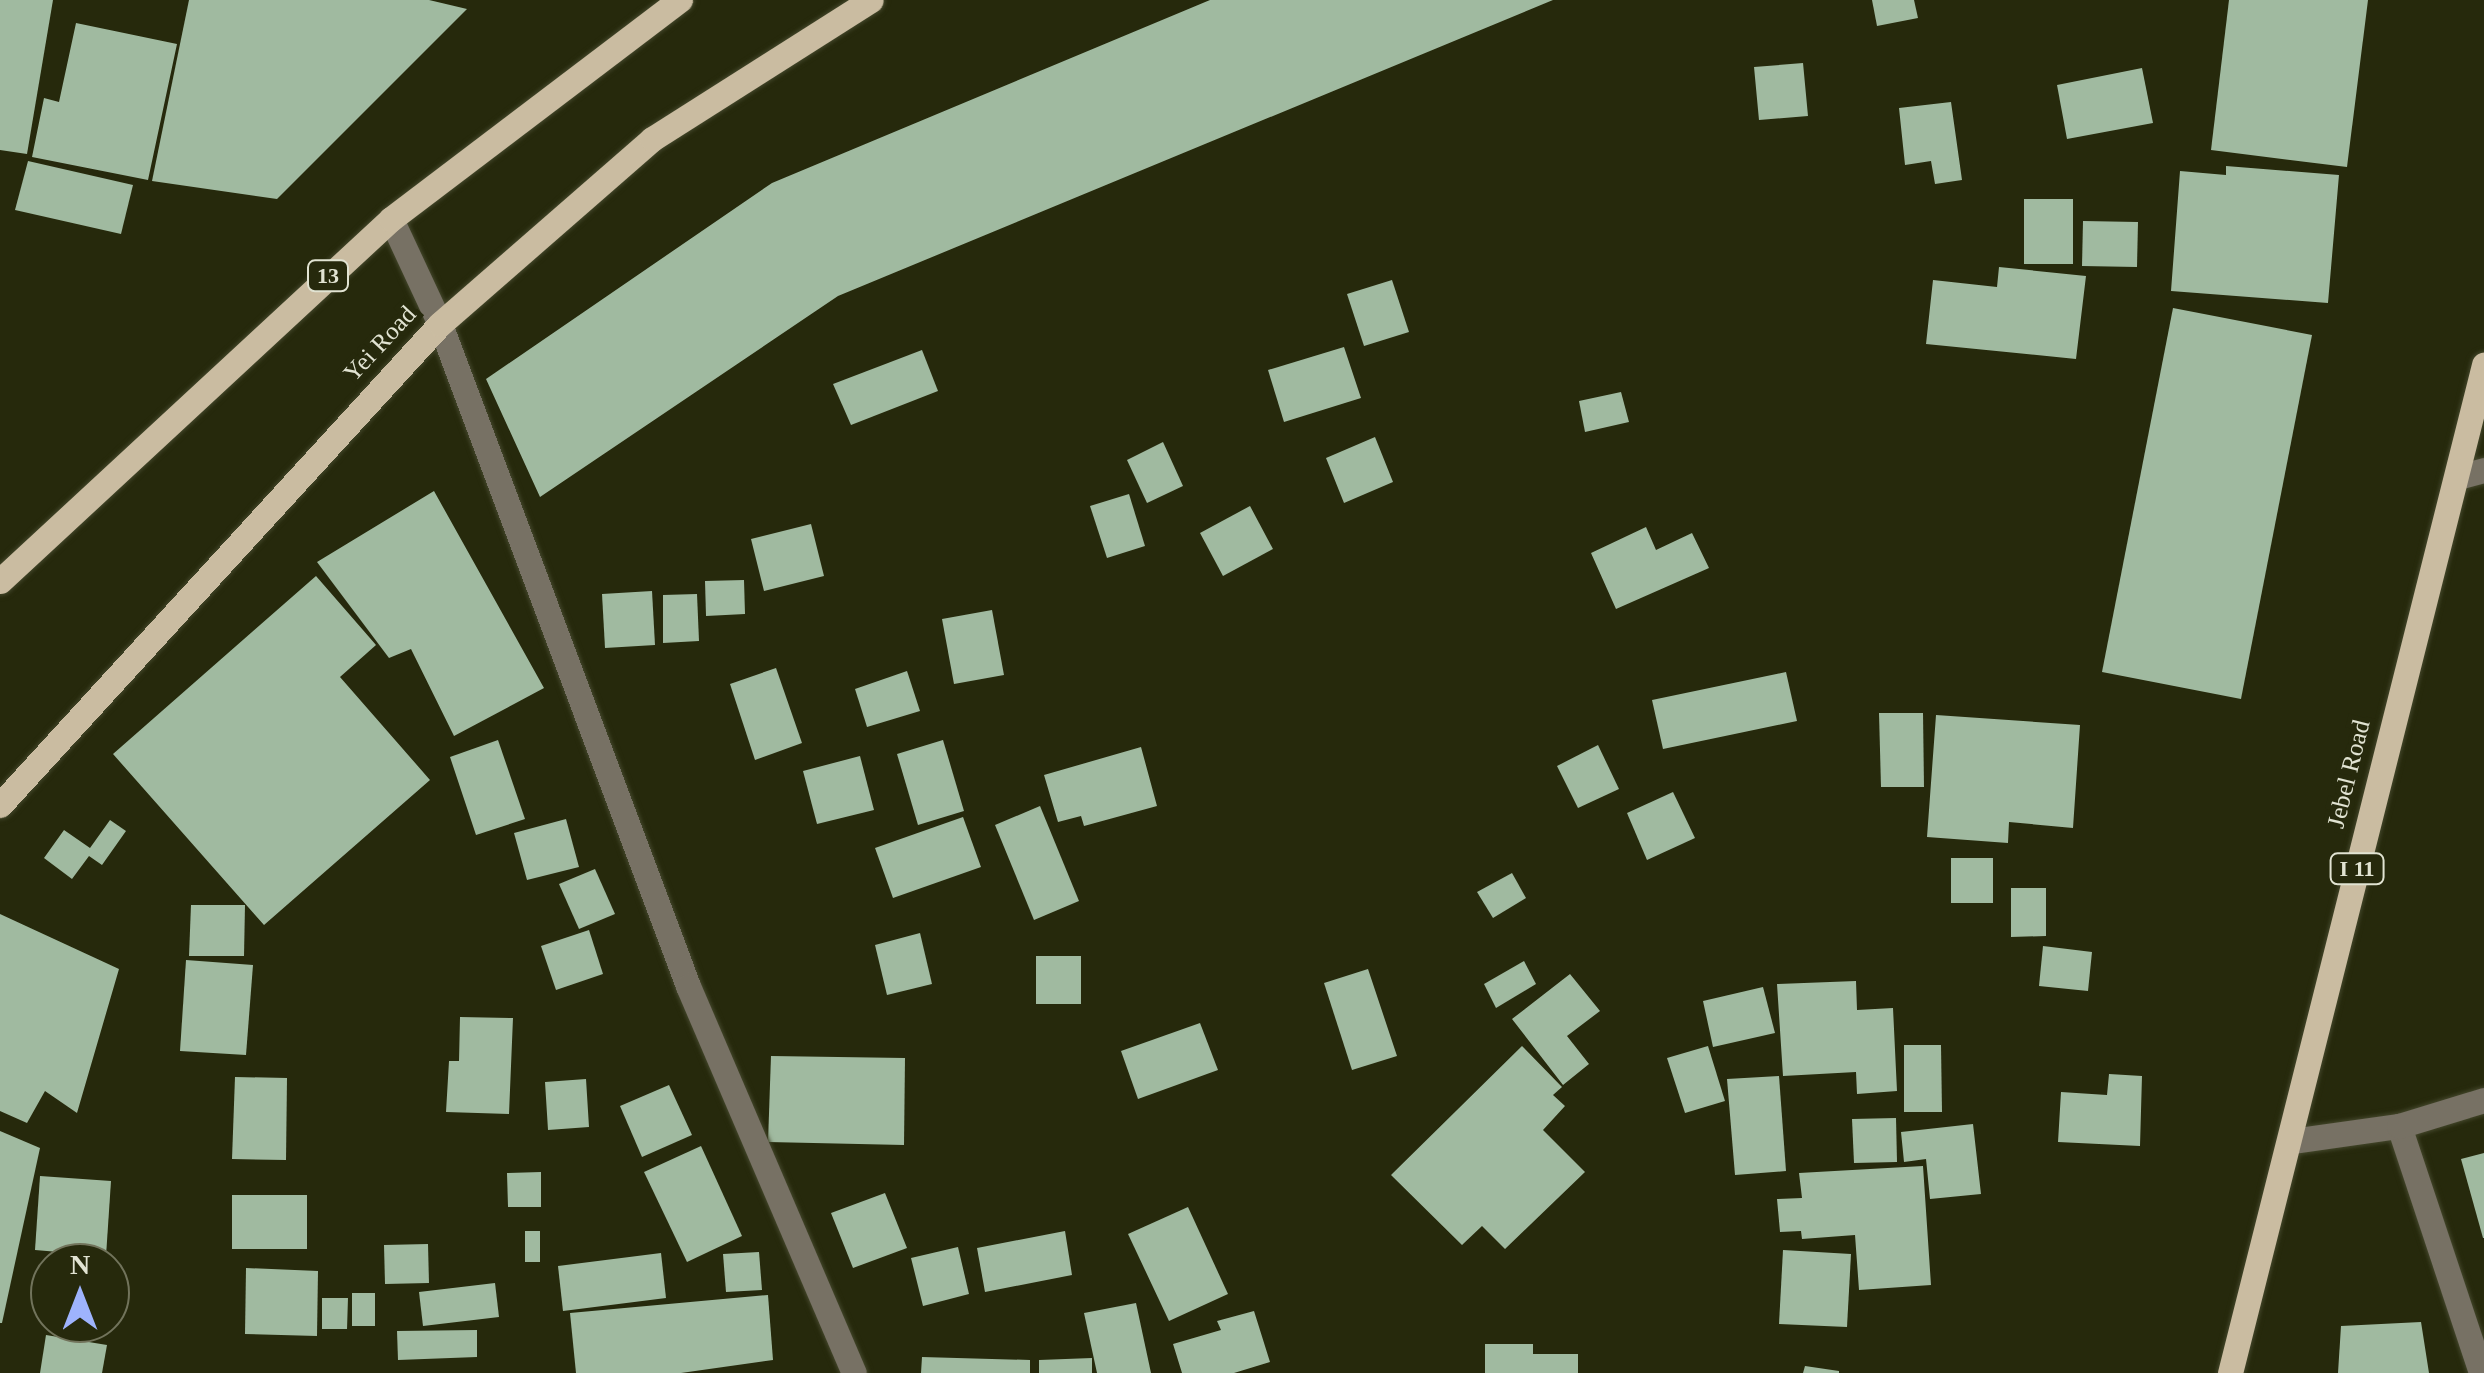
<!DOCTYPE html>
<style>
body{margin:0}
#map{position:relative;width:2484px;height:1373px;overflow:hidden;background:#26290c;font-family:Georgia,serif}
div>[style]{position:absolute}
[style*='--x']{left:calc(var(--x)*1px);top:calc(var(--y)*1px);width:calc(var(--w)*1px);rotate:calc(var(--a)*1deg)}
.building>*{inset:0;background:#a0baa0}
.roads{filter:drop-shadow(0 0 2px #44472c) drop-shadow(0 0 2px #44472c)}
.minor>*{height:25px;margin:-12.5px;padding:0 12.5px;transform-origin:12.5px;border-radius:12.5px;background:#777164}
.major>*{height:25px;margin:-12.5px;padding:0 12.5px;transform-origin:12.5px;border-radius:12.5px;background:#cabca1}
span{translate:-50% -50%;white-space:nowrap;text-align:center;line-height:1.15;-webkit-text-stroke:10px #26290c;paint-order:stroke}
.shield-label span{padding:2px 8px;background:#26290c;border:2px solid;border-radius:8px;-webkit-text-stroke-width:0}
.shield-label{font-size:22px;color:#e1e3d2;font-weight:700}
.street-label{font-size:25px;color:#e1e3d2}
.north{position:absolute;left:30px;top:1243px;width:100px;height:100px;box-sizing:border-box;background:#26290c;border:2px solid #71735b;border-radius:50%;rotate:0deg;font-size:28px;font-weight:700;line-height:40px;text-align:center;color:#e1e3d2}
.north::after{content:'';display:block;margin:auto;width:35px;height:45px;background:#9eb3fd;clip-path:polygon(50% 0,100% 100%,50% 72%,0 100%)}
</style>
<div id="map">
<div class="building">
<i style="clip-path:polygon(0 0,53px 0,27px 154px,0 150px)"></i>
<i style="clip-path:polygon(189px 0,429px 0,467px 9px,277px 199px,152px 181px)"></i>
<i style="clip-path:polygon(1210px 0,1553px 0,838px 296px,540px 497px,486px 379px,772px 183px)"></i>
<i style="clip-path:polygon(1872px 0,1914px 0,1918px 18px,1877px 26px)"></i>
<i style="clip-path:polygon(2229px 0,2368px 0,2347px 167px,2211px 150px)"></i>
<i style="clip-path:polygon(76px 23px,177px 44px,148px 180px,32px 157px,44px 98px,59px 102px)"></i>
<i style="clip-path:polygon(1803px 63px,1808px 116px,1759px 120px,1754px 67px)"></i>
<i style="clip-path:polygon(2142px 68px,2153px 123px,2067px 139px,2057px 85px)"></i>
<i style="clip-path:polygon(1951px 102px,1962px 180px,1935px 184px,1931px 161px,1905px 165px,1899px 108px)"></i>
<i style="clip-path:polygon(28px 161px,133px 185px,121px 234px,15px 210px)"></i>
<i style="clip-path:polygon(2226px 166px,2339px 175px,2328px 303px,2171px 291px,2180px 171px,2226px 175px)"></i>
<i style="clip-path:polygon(2024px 199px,2073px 199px,2073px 264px,2024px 264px)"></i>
<i style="clip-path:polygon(2083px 221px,2138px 222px,2137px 267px,2082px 266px)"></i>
<i style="clip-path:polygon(1999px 267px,2086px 276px,2076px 359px,1926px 344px,1933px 280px,1997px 287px)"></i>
<i style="clip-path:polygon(1392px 280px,1409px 332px,1364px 346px,1347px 294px)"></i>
<i style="clip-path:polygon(2173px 308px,2312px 335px,2241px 699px,2102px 672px)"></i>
<i style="clip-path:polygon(1344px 347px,1361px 398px,1284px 422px,1268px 370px)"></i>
<i style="clip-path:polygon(922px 350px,938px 391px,851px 425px,833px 384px)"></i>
<i style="clip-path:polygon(1621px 392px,1629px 422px,1585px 432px,1579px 401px)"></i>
<i style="clip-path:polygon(1375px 437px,1393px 482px,1344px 503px,1326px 458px)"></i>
<i style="clip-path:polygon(1163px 442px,1183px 486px,1147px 503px,1127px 460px)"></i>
<i style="clip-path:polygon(434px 491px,544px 688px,454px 736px,411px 649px,389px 658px,317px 562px)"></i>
<i style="clip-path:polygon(1129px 494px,1145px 546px,1107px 558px,1090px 506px)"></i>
<i style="clip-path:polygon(1250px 506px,1273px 549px,1223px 576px,1200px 533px)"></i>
<i style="clip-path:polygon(811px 524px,824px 576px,764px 591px,751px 539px)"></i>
<i style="clip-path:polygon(1646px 527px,1656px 550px,1692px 533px,1709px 568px,1616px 609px,1591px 553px)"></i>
<i style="clip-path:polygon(316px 576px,376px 645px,340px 677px,430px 780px,264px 925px,113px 754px)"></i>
<i style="clip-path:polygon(744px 580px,745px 614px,706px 616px,705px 581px)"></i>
<i style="clip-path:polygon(652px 591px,655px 645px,605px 648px,602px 594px)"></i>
<i style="clip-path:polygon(697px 594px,699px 641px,663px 643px,663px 595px)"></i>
<i style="clip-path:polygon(992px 610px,1004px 675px,954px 684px,942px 619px)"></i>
<i style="clip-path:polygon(776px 668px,802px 743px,755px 760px,730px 684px)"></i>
<i style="clip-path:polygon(907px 671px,920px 711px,867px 727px,855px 689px)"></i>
<i style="clip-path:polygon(1786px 672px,1797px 721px,1663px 749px,1652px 700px)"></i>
<i style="clip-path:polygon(1879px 713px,1923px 713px,1924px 787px,1881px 787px)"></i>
<i style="clip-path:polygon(1936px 715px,2080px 725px,2073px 828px,2009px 822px,2008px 843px,1927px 837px)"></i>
<i style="clip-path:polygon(498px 740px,525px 819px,476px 835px,450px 757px)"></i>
<i style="clip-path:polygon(943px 740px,964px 811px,918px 825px,897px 754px)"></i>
<i style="clip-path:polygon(1598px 745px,1619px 789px,1578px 808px,1557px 766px)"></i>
<i style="clip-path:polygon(1141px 747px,1157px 806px,1084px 826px,1081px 816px,1058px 822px,1044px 775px)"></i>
<i style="clip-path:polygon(860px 756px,874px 810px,817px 824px,803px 771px)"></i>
<i style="clip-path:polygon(1673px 792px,1695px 838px,1647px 860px,1627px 813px)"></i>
<i style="clip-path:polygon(1040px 806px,1079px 901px,1034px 920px,995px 825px)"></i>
<i style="clip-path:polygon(963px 817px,981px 867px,893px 898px,875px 848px)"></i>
<i style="clip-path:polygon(566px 819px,579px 867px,527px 880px,514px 833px)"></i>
<i style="clip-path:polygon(110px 820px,126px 831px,102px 865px,89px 856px,72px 879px,44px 858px,64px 830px,90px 848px)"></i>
<i style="clip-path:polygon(1951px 858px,1993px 858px,1993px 903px,1951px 903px)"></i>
<i style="clip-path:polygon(595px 869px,615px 914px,579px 929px,559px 884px)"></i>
<i style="clip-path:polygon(1512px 873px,1526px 898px,1493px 918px,1477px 892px)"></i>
<i style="clip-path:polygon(2011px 888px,2046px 888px,2046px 936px,2011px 937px)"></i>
<i style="clip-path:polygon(191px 905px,245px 905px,244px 956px,189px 956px)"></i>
<i style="clip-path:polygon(0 914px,119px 969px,77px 1113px,45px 1091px,27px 1123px,0 1111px)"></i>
<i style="clip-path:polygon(589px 930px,603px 974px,556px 990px,541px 946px)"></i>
<i style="clip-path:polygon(920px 933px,932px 984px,887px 995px,875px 945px)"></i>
<i style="clip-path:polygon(2043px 946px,2092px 952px,2088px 991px,2039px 986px)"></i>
<i style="clip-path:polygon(1036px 956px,1081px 956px,1081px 1004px,1036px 1004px)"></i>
<i style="clip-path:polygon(186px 960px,253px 965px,246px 1055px,180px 1051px)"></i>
<i style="clip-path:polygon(1524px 961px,1536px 984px,1496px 1008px,1484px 984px)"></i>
<i style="clip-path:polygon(1368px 969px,1397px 1056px,1352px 1070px,1324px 983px)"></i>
<i style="clip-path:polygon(1570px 974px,1600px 1011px,1567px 1036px,1589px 1064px,1563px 1085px,1512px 1019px)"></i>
<i style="clip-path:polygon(1856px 981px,1857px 1010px,1893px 1008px,1897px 1091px,1857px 1094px,1856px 1072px,1783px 1076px,1777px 984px)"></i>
<i style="clip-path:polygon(1763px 987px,1775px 1033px,1713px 1047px,1703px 1001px)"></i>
<i style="clip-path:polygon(460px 1017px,513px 1018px,509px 1114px,446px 1112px,449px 1061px,459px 1061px)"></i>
<i style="clip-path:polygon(1200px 1023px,1218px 1070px,1138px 1099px,1121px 1051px)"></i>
<i style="clip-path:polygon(1904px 1045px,1941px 1045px,1942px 1112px,1904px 1112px)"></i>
<i style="clip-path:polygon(1522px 1046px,1562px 1087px,1553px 1095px,1565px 1106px,1543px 1130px,1585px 1172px,1505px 1249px,1482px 1226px,1462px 1245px,1391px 1175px)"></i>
<i style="clip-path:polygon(1708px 1046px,1725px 1101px,1685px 1113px,1667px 1058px)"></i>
<i style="clip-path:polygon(771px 1056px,905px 1058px,904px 1145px,768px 1142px)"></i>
<i style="clip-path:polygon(2109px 1074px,2142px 1076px,2140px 1146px,2058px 1142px,2061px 1092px,2107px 1095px)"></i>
<i style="clip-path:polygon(1779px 1076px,1786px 1171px,1735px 1175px,1727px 1079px)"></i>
<i style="clip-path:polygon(235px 1077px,287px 1078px,286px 1160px,232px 1159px)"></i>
<i style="clip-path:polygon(586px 1079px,589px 1127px,548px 1130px,545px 1082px)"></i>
<i style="clip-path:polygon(669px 1085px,692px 1135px,642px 1157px,620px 1106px)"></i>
<i style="clip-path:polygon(1896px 1118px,1897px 1162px,1854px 1163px,1852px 1119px)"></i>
<i style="clip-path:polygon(1973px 1124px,1981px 1194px,1930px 1199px,1926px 1159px,1904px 1162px,1901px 1132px)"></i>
<i style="clip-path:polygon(0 1131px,40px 1148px,2px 1323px,0 1323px)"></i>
<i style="clip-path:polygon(701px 1146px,742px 1236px,687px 1262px,644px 1172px)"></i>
<i style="clip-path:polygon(2484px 1153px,2484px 1238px,2483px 1238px,2461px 1159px)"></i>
<i style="clip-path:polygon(1923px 1166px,1931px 1285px,1859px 1290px,1855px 1235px,1802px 1239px,1801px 1231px,1780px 1232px,1777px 1199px,1802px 1198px,1799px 1173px)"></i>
<i style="clip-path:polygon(541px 1172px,541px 1207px,508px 1207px,507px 1173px)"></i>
<i style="clip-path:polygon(40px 1176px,111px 1181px,106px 1256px,35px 1250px)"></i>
<i style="clip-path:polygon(885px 1193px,907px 1248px,853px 1268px,831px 1213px)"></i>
<i style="clip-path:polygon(232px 1195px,307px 1195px,307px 1249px,232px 1249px)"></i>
<i style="clip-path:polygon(1188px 1207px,1228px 1294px,1169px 1321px,1128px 1234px)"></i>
<i style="clip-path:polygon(525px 1231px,540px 1231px,540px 1262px,525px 1262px)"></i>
<i style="clip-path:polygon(1065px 1231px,1072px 1275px,985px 1292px,977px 1248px)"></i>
<i style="clip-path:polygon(428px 1244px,429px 1283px,385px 1284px,384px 1245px)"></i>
<i style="clip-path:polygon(958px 1247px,969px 1294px,923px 1306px,911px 1258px)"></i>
<i style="clip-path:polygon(1783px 1250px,1851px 1254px,1847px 1327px,1779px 1324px)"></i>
<i style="clip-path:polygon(759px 1252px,762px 1290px,726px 1292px,723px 1254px)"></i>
<i style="clip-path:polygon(661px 1253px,666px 1298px,563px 1311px,558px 1266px)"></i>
<i style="clip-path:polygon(246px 1268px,318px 1271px,317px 1336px,245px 1334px)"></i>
<i style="clip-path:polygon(495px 1283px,499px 1317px,423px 1326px,419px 1292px)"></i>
<i style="clip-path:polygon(352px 1293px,375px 1293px,375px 1326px,352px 1326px)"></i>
<i style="clip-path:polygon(768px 1295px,773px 1360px,681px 1373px,576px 1373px,570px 1313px)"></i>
<i style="clip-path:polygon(322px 1298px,348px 1298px,347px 1329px,322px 1329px)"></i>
<i style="clip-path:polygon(1136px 1303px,1151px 1373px,1097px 1373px,1084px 1313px)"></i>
<i style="clip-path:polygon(1254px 1311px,1270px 1362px,1234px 1373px,1182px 1373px,1173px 1344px,1221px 1330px,1217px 1321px)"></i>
<i style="clip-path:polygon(2421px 1322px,2429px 1373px,2338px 1373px,2341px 1326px)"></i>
<i style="clip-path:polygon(477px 1330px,477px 1357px,398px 1360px,397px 1331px)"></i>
<i style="clip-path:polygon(46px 1335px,107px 1345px,102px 1373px,40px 1373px)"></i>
<i style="clip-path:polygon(1485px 1344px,1533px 1344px,1533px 1354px,1578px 1354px,1578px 1373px,1485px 1373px)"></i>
<i style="clip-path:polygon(922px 1357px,1030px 1360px,1030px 1373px,921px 1373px)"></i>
<i style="clip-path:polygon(1092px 1358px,1092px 1373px,1039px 1373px,1039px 1360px)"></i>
<i style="clip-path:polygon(1805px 1366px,1839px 1371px,1839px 1373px,1803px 1373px)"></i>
</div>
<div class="roads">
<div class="minor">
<i style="--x:391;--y:219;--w:116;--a:65"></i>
<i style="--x:440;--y:324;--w:707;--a:69.46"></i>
<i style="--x:688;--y:986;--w:421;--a:66.8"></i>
<i style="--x:2458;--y:477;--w:27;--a:-15"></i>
<i style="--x:2399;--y:1126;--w:260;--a:71.6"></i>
<i style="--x:2292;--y:1141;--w:108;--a:-8"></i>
<i style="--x:2399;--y:1126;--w:89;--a:-17"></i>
</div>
<div class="major">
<i style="--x:0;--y:581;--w:533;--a:-42.79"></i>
<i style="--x:391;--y:219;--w:363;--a:-37.2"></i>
<i style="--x:0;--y:805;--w:652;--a:-47.55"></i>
<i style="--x:440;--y:324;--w:281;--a:-41.1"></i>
<i style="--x:652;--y:139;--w:259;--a:-32.4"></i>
<i style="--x:2230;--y:1373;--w:1040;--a:-75.86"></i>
</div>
</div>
<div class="shield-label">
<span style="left:328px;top:276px">13</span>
<span style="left:2357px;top:869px">I 11</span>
</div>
<div class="street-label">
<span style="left:380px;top:344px;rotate:-47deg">Yei Road</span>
<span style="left:2349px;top:774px;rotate:-76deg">Jebel Road</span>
</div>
<div class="north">N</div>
</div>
